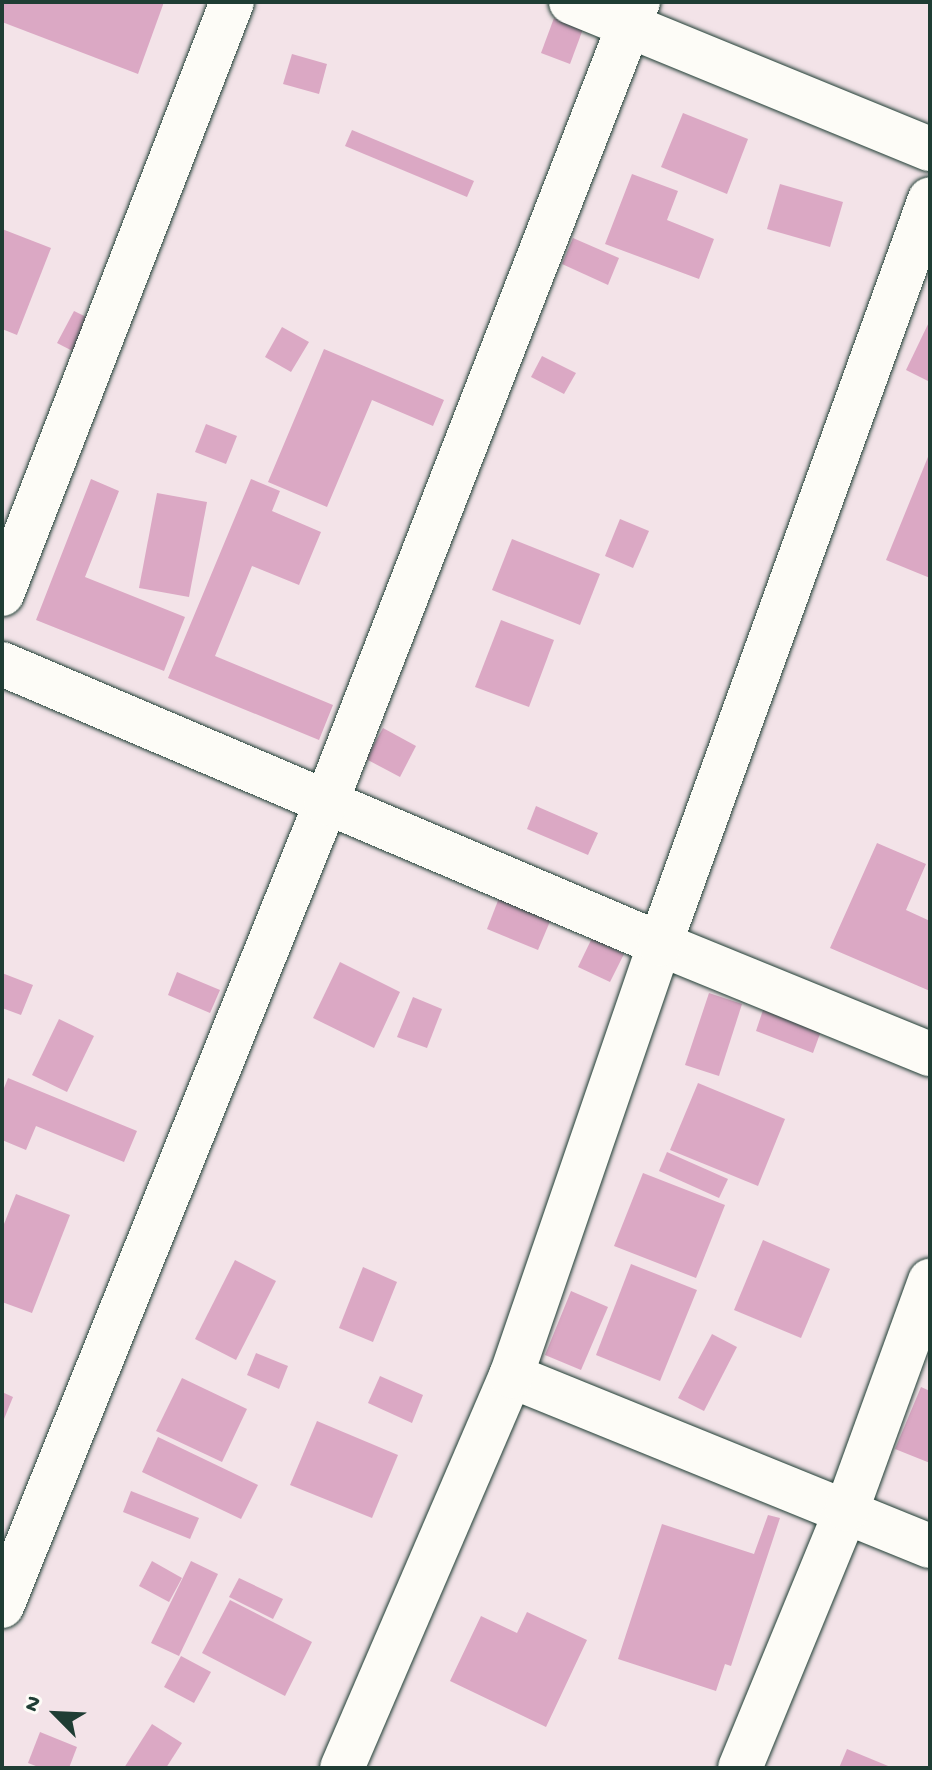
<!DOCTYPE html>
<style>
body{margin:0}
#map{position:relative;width:932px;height:1770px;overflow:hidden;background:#f3e3e8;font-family:"Gochi Hand",sans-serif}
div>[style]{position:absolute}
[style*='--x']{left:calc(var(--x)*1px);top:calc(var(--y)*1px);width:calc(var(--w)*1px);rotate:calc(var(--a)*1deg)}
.building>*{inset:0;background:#dba8c4}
.roads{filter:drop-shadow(0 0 2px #1f3d34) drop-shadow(0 0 2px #1f3d34)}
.street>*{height:44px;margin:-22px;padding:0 22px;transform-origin:22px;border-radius:22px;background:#fdfcf7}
span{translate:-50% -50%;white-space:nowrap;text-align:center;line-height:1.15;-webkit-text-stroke:6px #fdfcf7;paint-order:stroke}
.frame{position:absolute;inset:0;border:4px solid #1f3d34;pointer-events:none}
.north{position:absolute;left:16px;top:1674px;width:80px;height:80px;-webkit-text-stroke:6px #fdfcf7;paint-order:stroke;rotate:294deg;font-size:22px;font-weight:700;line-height:32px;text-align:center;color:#1f3d34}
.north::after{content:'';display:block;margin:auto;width:28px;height:36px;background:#1f3d34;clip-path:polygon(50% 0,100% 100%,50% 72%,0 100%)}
</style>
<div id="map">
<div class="building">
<i style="clip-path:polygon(2px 2px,164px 2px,138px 74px,2px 22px)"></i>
<i style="clip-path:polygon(554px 18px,583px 29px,570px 64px,541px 53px)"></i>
<i style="clip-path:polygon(292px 54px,327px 64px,319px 94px,283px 84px)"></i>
<i style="clip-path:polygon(683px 113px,748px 139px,727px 194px,661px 167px)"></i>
<i style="clip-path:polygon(352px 130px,474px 181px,467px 197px,345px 146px)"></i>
<i style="clip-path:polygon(632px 174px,678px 191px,667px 220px,714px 239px,699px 279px,605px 244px)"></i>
<i style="clip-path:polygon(780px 184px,843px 202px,830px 247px,767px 229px)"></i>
<i style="clip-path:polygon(2px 229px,51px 248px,17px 335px,2px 329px)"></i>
<i style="clip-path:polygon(573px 238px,619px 258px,608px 285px,562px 264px)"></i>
<i style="clip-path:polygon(74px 311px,109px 328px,92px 361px,57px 343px)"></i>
<i style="clip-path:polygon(930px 320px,930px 382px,906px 370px)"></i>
<i style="clip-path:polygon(282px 327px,309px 342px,291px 372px,265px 357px)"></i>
<i style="clip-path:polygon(324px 349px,444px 400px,433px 426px,372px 400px,327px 507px,268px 482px)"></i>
<i style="clip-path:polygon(542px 356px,576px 373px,564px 394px,531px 377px)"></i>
<i style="clip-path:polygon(206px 424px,237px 436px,226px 464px,195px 452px)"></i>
<i style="clip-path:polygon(930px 452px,930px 578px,886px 560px)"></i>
<i style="clip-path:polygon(91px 479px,119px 491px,85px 577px,185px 617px,164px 671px,36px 620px)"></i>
<i style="clip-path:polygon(251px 479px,280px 491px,272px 511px,321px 532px,299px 585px,252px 566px,215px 656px,333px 705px,319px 740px,168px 678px)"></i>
<i style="clip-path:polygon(157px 493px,207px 502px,189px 597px,139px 588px)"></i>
<i style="clip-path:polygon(620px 519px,649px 531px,633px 568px,605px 556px)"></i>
<i style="clip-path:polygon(512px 539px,600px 574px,580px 625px,492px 590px)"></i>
<i style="clip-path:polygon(501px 620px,554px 640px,529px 707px,475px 687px)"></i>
<i style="clip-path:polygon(383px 728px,416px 746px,400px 777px,366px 759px)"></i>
<i style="clip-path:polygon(536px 806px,598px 833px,588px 855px,527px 829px)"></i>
<i style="clip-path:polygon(877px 843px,926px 864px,906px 910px,930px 921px,930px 991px,830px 948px)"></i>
<i style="clip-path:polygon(499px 898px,551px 919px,538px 950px,487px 929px)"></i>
<i style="clip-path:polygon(592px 938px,624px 954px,610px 982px,578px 967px)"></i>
<i style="clip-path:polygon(340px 962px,400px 992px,374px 1048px,313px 1018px)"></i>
<i style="clip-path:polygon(177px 972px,220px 990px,210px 1013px,168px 995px)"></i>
<i style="clip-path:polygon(2px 973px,33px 985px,21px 1015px,2px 1008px)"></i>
<i style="clip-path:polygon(709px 993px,742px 1004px,719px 1076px,685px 1065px)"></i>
<i style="clip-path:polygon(413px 997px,442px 1009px,427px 1048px,397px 1037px)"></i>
<i style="clip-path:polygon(767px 998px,825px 1020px,813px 1053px,756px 1031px)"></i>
<i style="clip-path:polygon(59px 1019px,94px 1036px,67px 1092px,32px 1075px)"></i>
<i style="clip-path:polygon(8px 1078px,137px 1131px,124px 1162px,36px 1126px,26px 1150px,2px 1140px,2px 1093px)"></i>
<i style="clip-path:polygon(698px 1083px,785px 1119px,758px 1186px,670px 1150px)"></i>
<i style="clip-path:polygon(667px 1152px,728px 1179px,719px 1198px,659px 1171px)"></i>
<i style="clip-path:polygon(643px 1173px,725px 1205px,696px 1278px,614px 1246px)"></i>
<i style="clip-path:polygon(16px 1194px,70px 1215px,32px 1313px,2px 1302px,2px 1229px)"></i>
<i style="clip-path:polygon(763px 1240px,830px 1269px,801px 1338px,734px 1310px)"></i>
<i style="clip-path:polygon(235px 1260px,276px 1281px,236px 1360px,195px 1339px)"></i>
<i style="clip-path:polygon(631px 1264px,697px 1290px,660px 1381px,596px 1355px)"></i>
<i style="clip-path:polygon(363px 1267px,397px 1282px,373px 1342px,339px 1328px)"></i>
<i style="clip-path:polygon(571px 1291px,608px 1307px,581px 1370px,545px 1355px)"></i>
<i style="clip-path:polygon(712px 1334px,737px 1347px,704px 1411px,678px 1398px)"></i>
<i style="clip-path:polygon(256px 1353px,288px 1366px,279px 1389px,247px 1375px)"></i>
<i style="clip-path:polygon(380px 1376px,423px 1395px,412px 1423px,368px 1403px)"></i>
<i style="clip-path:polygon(182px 1378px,247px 1409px,222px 1462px,156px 1431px)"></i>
<i style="clip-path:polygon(921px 1387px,930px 1391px,930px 1463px,895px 1449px)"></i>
<i style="clip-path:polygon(2px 1392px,13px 1397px,2px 1424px)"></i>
<i style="clip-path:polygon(317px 1421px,398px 1455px,372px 1518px,290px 1485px)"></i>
<i style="clip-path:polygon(158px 1437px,258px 1485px,241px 1519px,142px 1472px)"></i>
<i style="clip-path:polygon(131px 1491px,199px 1518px,190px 1539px,123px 1512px)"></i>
<i style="clip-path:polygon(768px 1515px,780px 1518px,731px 1666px,725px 1664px,716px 1691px,618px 1659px,662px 1524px,754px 1554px)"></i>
<i style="clip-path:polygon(152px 1561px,182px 1578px,169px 1602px,139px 1586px)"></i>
<i style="clip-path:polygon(191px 1561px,218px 1574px,179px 1656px,151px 1643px)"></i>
<i style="clip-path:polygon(239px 1578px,283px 1599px,273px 1619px,229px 1597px)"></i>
<i style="clip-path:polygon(230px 1600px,312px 1642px,285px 1696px,202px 1653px)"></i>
<i style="clip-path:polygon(527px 1612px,587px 1640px,546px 1727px,450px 1681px,481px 1616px,517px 1633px)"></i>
<i style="clip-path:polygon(181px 1656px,211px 1672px,194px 1703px,164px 1687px)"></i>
<i style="clip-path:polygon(152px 1724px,182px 1743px,166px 1768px,124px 1768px)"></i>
<i style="clip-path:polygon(40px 1732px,77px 1747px,69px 1768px,41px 1768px,28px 1763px)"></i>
<i style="clip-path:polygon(847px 1749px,893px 1768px,839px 1768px)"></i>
</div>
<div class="roads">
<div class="street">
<i style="--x:571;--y:2;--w:388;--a:22.3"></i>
<i style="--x:2;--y:594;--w:635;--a:-68.77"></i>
<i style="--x:2;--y:664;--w:715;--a:23.05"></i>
<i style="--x:660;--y:944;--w:292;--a:22.2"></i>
<i style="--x:511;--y:1376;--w:452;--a:22.1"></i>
<i style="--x:2;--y:1606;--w:866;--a:-68.03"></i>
<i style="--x:326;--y:803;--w:860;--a:-68.72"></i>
<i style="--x:342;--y:1768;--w:427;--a:-66.7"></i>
<i style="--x:511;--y:1376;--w:457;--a:-71"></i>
<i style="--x:660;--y:944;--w:792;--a:-70.08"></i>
<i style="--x:740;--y:1768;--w:280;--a:-67.6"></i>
<i style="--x:847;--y:1509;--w:243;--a:-70"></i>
</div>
</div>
<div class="frame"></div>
<div class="north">N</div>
</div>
